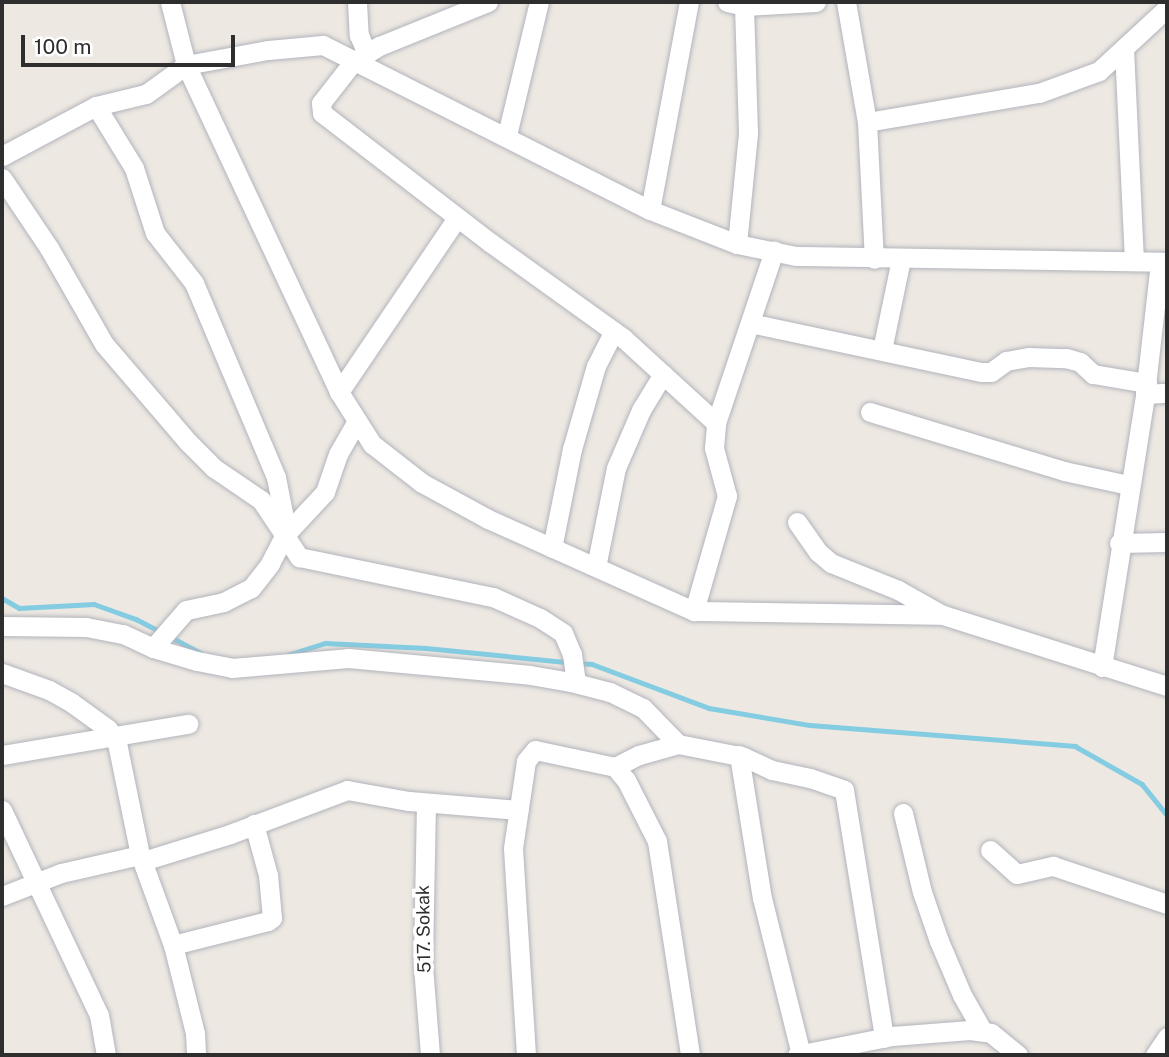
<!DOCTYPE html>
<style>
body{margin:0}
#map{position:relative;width:1169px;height:1057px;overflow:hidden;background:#ede8e2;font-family:"Public Sans",sans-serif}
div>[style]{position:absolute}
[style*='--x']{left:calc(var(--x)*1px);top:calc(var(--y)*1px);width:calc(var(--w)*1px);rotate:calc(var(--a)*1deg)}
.stream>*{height:4.5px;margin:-2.25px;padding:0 2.25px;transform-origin:2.25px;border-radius:2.25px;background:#83cce1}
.roads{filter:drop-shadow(0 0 2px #b2b4bc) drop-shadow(0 0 2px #b2b4bc)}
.minor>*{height:19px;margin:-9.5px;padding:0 9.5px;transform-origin:9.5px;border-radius:9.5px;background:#fff}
span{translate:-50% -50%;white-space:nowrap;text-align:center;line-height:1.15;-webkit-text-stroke:7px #fff;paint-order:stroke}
.street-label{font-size:18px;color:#2e2e2e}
.frame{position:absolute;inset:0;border:4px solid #2e2e2e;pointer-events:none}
.scale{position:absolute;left:21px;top:35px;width:214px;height:32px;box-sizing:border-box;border:4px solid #2e2e2e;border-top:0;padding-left:9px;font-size:21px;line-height:24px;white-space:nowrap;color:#2e2e2e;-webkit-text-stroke:5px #fff;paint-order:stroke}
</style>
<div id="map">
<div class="stream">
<i style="--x:2;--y:598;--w:20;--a:30"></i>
<i style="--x:19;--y:608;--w:75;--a:-3.1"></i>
<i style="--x:94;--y:604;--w:45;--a:19.7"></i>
<i style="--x:136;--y:619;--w:28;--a:27"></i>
<i style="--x:169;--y:636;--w:36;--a:28"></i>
<i style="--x:288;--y:655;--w:39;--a:-18"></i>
<i style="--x:325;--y:643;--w:101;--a:2.8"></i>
<i style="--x:426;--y:648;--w:142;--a:5.7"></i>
<i style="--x:579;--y:663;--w:13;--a:4"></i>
<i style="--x:592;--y:664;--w:125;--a:20.6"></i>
<i style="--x:709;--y:708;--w:102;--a:9.6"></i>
<i style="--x:810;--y:725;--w:266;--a:4.5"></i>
<i style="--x:1075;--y:746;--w:77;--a:29.6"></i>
<i style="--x:1142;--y:784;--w:40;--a:51"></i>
</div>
<div class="roads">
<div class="minor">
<i style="--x:170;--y:2;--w:65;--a:75.7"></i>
<i style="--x:186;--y:65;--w:361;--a:64.9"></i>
<i style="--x:339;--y:392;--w:62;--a:57.6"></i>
<i style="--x:372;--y:444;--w:63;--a:38"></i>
<i style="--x:422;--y:483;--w:75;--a:28.6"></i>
<i style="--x:488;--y:519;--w:226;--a:24.1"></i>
<i style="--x:694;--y:611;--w:249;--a:0.9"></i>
<i style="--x:943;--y:615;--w:235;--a:17.6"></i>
<i style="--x:357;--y:2;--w:33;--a:87"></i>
<i style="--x:359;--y:35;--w:21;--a:67"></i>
<i style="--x:488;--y:2;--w:118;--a:158"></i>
<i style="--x:379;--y:46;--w:31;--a:148"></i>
<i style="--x:353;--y:62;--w:52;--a:128"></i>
<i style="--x:321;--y:103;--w:10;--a:84"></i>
<i style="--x:322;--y:113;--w:213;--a:37.6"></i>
<i style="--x:491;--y:243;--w:163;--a:35.7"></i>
<i style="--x:623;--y:338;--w:126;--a:42.4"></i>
<i style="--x:727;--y:2;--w:17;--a:13"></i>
<i style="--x:744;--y:6;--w:72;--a:-3.2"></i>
<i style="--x:846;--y:2;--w:122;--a:80.1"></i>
<i style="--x:867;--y:122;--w:137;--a:87.1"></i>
<i style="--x:1124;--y:49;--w:212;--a:87.3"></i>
<i style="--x:96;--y:106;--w:73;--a:58.5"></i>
<i style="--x:134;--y:168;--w:68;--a:72.1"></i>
<i style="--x:155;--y:233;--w:63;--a:52"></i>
<i style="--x:194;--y:283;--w:211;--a:67.1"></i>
<i style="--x:276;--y:477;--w:36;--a:79"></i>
<i style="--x:283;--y:512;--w:24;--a:88"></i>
<i style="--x:284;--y:536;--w:31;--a:117"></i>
<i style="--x:270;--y:564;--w:31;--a:128"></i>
<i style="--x:251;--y:588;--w:30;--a:153"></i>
<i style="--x:224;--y:602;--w:39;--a:168"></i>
<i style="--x:186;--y:610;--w:50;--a:131"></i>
<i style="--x:867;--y:122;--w:174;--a:-9.6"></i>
<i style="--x:1039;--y:93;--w:64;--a:-20.1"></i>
<i style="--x:1099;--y:71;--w:93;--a:-42.8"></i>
<i style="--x:507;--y:135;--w:137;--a:-76.5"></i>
<i style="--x:2;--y:156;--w:106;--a:-28"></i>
<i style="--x:96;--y:106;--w:51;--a:-13.5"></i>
<i style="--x:146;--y:94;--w:49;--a:-35.9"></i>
<i style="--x:186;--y:65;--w:83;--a:-10.4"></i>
<i style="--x:268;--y:50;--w:55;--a:-5.2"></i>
<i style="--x:323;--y:45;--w:366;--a:26.8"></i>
<i style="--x:650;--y:210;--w:93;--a:21.3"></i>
<i style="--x:737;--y:244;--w:60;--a:11.5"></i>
<i style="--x:796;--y:256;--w:371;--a:0.9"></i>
<i style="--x:2;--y:178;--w:84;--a:56.1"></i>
<i style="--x:49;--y:248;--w:111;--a:60.2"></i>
<i style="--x:104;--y:344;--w:129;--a:49.4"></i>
<i style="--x:188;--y:442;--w:37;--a:45"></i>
<i style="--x:214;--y:468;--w:57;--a:34.2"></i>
<i style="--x:261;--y:500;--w:69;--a:56.3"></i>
<i style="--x:299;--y:557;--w:198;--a:11.7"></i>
<i style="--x:493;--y:597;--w:51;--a:24.1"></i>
<i style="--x:540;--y:618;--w:27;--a:33"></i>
<i style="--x:563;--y:633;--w:23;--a:67"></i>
<i style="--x:572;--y:654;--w:29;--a:82"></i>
<i style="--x:650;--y:210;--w:212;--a:-79.4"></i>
<i style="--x:737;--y:244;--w:112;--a:-84.3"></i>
<i style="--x:748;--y:133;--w:127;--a:-91.8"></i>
<i style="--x:750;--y:323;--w:236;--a:12"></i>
<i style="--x:981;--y:372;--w:10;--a:0"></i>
<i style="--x:991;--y:372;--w:19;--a:-36"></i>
<i style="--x:1006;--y:361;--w:22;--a:-10"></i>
<i style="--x:1028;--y:357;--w:38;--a:2"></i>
<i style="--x:1066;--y:358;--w:15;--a:16"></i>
<i style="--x:1080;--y:362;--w:18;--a:43"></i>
<i style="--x:1093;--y:374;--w:55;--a:9.5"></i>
<i style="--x:882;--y:350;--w:93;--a:-78.2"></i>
<i style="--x:339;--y:392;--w:210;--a:-55.9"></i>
<i style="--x:1145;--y:394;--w:22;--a:-3"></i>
<i style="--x:870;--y:412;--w:203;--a:16.9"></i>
<i style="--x:1064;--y:471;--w:66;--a:12.2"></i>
<i style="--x:797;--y:522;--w:37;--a:55"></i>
<i style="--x:818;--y:552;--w:17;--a:40"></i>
<i style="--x:831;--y:563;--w:72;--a:21.9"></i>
<i style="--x:898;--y:590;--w:47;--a:29.3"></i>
<i style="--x:284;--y:536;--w:60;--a:-47"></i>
<i style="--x:325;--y:492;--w:40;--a:-71.1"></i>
<i style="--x:338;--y:454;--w:38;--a:-60"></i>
<i style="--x:1119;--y:543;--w:48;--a:-1.2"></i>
<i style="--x:552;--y:548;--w:101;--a:-78.6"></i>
<i style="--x:572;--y:449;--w:86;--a:-73.9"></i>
<i style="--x:596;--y:366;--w:39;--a:-63"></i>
<i style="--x:596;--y:567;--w:101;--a:-78.6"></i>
<i style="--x:616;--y:468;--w:63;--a:-66.7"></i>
<i style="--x:641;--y:410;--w:42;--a:-58.6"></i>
<i style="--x:694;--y:611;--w:120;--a:-74"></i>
<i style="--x:727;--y:496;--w:50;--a:-105.2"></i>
<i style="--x:714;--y:448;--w:25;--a:-85"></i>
<i style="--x:716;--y:423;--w:182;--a:-71.4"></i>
<i style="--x:2;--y:626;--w:84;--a:0.7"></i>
<i style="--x:86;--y:627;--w:38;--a:11"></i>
<i style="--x:123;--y:634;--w:33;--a:25"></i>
<i style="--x:153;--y:648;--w:46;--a:16.5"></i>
<i style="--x:197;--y:661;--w:36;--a:11"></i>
<i style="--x:232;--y:668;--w:116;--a:-4.9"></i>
<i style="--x:348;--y:658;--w:183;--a:5.3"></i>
<i style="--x:530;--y:675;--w:42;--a:9.7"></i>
<i style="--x:571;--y:682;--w:40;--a:14.4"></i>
<i style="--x:610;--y:692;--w:37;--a:26"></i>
<i style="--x:643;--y:708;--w:50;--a:45.8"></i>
<i style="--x:1102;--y:667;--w:276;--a:-81"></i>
<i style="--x:1145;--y:394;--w:132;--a:-83.5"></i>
<i style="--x:2;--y:673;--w:50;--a:19.9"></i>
<i style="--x:49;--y:690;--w:26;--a:29"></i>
<i style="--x:72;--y:703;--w:44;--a:35.8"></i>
<i style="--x:108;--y:729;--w:17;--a:57"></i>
<i style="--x:117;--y:743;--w:114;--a:78.4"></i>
<i style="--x:140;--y:855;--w:96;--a:69.9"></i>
<i style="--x:173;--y:945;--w:91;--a:76"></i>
<i style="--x:195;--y:1033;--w:22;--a:87"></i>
<i style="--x:2;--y:755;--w:189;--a:-9.5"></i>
<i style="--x:739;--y:755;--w:145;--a:80.9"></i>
<i style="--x:762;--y:898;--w:162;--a:76"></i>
<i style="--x:615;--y:767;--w:27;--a:-27"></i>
<i style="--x:639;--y:755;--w:41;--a:-15.8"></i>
<i style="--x:678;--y:744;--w:67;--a:11.1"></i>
<i style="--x:744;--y:757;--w:31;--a:25"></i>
<i style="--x:772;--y:770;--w:39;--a:12"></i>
<i style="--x:810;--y:778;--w:36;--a:19"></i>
<i style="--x:844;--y:790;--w:251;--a:80.8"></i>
<i style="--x:426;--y:803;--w:163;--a:91.1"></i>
<i style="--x:423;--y:966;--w:89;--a:85.5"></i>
<i style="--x:2;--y:810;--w:227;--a:64.7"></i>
<i style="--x:99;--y:1015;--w:41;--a:80.1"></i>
<i style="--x:903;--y:813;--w:81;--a:76.5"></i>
<i style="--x:922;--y:892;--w:52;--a:70.9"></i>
<i style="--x:939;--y:941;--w:59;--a:66.9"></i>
<i style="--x:962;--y:995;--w:40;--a:60.3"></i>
<i style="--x:990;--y:850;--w:36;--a:42"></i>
<i style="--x:1017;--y:874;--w:37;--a:-13"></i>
<i style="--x:1053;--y:866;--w:120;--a:18.4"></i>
<i style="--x:143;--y:861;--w:91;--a:-17.2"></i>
<i style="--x:230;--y:834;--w:125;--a:-20.6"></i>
<i style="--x:347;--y:790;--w:63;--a:10.1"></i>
<i style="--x:409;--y:801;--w:110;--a:4.7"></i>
<i style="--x:2;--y:896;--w:63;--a:-21.3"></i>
<i style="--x:61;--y:873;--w:81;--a:-12.8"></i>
<i style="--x:173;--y:945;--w:98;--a:-14.2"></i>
<i style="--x:268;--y:921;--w:5;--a:-37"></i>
<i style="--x:272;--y:918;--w:43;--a:-95.3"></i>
<i style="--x:268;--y:875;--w:53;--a:-105.4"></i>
<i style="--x:526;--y:1055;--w:207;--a:-93.6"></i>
<i style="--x:513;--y:848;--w:88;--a:-81.5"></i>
<i style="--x:526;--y:761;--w:14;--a:-51"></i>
<i style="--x:535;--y:750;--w:82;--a:12"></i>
<i style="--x:615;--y:767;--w:17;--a:50"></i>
<i style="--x:626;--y:780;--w:68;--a:63.1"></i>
<i style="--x:657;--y:841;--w:217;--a:81.2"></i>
<i style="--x:797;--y:1055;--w:97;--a:-11.3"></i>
<i style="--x:892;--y:1036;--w:78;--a:-4.4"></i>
<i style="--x:970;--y:1030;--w:21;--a:8"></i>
<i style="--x:991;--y:1033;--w:35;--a:39"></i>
<i style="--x:1155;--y:1055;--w:22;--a:-56"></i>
</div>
</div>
<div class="street-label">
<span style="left:424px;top:929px;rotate:-91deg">517. Sokak</span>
</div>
<div class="frame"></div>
<div class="scale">100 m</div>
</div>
